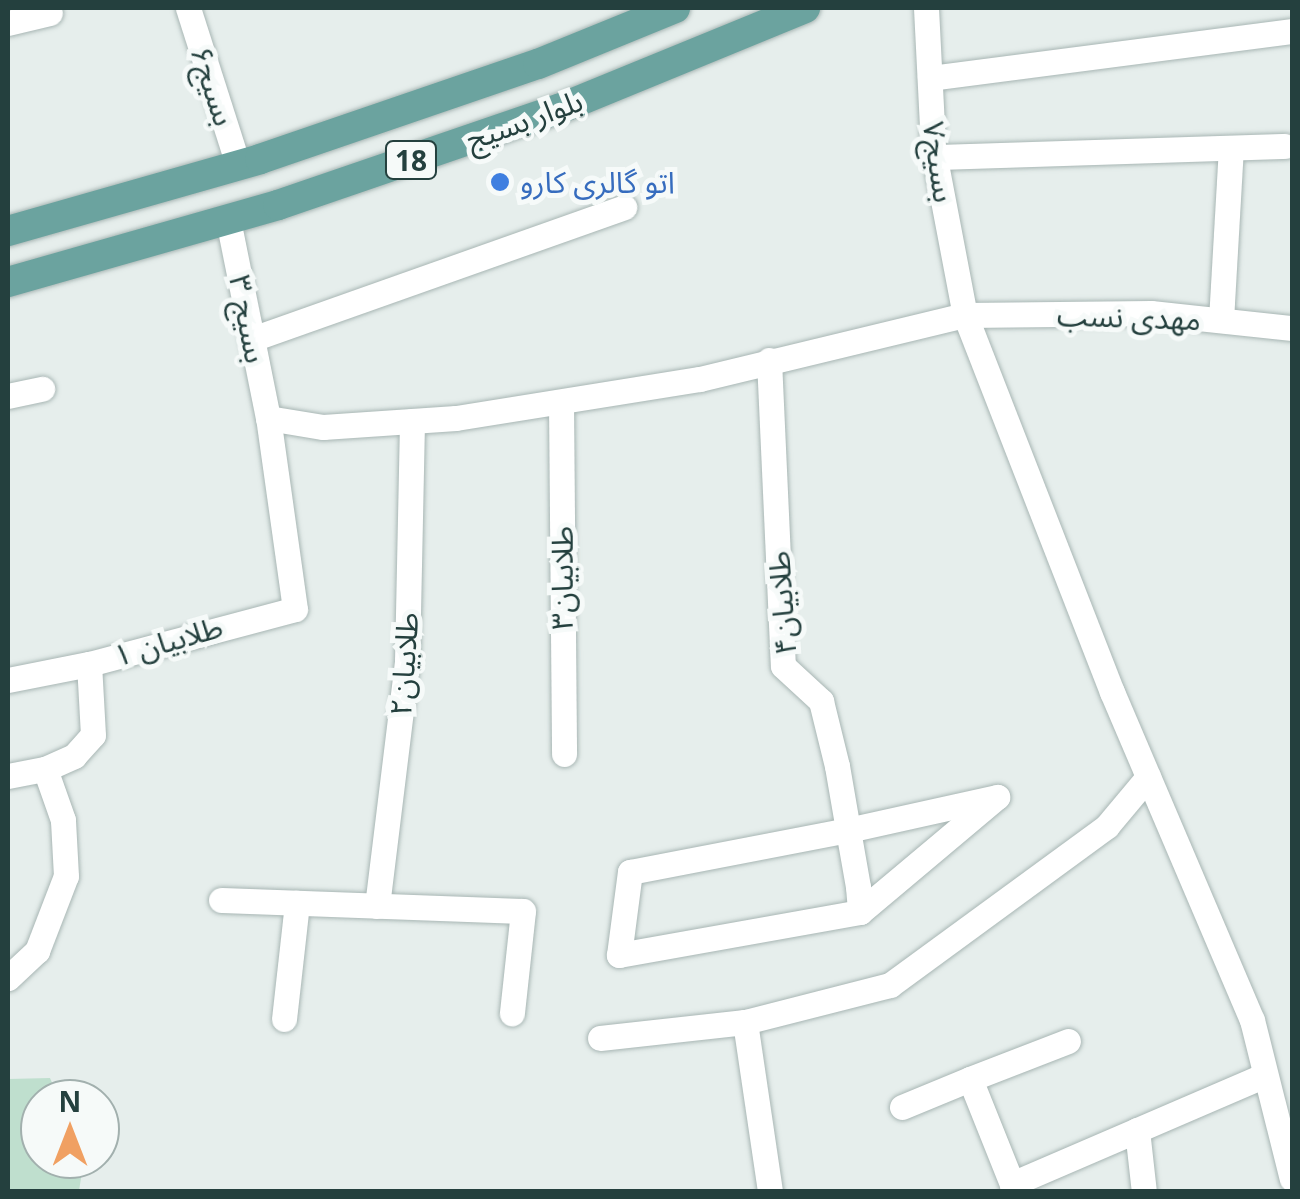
<!DOCTYPE html>
<meta charset="utf-8">
<style>
body{margin:0}
#map{position:relative;width:1300px;height:1199px;overflow:hidden;background:#e6eeec;font-family:"Open Sans","Noto Sans Arabic",sans-serif}
div>[style]{position:absolute}
[style*='--x']{left:calc(var(--x)*1px);top:calc(var(--y)*1px);width:calc(var(--w)*1px);rotate:calc(var(--a)*1deg)}
.green>*{inset:0;background:#bfdfce}
.roads{filter:drop-shadow(0 0 2px #a8b6b4) drop-shadow(0 0 2px #a8b6b4)}
.street>*{height:25px;margin:-12.5px;padding:0 12.5px;transform-origin:12.5px;border-radius:12.5px;background:#fff}
.primary>*{height:30px;margin:-15px;padding:0 15px;transform-origin:15px;border-radius:15px;background:#6ba39f}
.dots>*{width:28px;height:28px;translate:-50% -50%;box-sizing:border-box;border:5px solid #f6faf9;border-radius:50%}
span{translate:-50% -50%;white-space:nowrap;text-align:center;line-height:1.15;-webkit-text-stroke:10px #f6faf9;paint-order:stroke}
.shield-label span{padding:2px 8px;background:#f6faf9;border:2px solid;border-radius:8px;-webkit-text-stroke-width:0}
.shield-label{font-size:28px;color:#24403e;font-weight:700}
.street-label{font-size:30px;color:#24403e}
.shop-label{font-size:30px;color:#366cbe}
.left{translate:0 -50%;text-align:left}
.frame{position:absolute;inset:0;border:10px solid #24403e;pointer-events:none}
.north{position:absolute;left:20px;top:1079px;width:100px;height:100px;box-sizing:border-box;background:#f6faf9;border:2px solid #a2b0ae;border-radius:50%;rotate:0deg;font-size:28px;font-weight:700;line-height:40px;text-align:center;color:#24403e}
.north::after{content:'';display:block;margin:auto;width:35px;height:45px;background:#f0a062;clip-path:polygon(50% 0,100% 100%,50% 72%,0 100%)}
</style>
<div id="map">
<div class="green">
<i style="clip-path:polygon(50px 1078px,59px 1099px,40px 1099px,40px 1159px,84px 1159px,79px 1191px,8px 1191px,8px 1079px)"></i>
</div>
<div class="roads">
<div class="street">
<i style="--x:188;--y:8;--w:165;--a:72.3"></i>
<i style="--x:926;--y:8;--w:140;--a:87.1"></i>
<i style="--x:933;--y:148;--w:170;--a:79.2"></i>
<i style="--x:965;--y:315;--w:405;--a:68.7"></i>
<i style="--x:1112;--y:692;--w:357;--a:66.9"></i>
<i style="--x:1252;--y:1020;--w:164;--a:75.9"></i>
<i style="--x:8;--y:23;--w:43;--a:-13.4"></i>
<i style="--x:930;--y:78;--w:365;--a:-7.4"></i>
<i style="--x:935;--y:157;--w:350;--a:-1.8"></i>
<i style="--x:1221;--y:320;--w:172;--a:-86.7"></i>
<i style="--x:252;--y:339;--w:395;--a:-19.5"></i>
<i style="--x:769;--y:360;--w:306;--a:87.4"></i>
<i style="--x:783;--y:666;--w:52;--a:42.6"></i>
<i style="--x:821;--y:701;--w:67;--a:76.2"></i>
<i style="--x:837;--y:766;--w:65;--a:80.2"></i>
<i style="--x:848;--y:830;--w:58;--a:80"></i>
<i style="--x:858;--y:887;--w:25;--a:85"></i>
<i style="--x:860;--y:912;--w:245;--a:169.9"></i>
<i style="--x:619;--y:955;--w:84;--a:-82.5"></i>
<i style="--x:630;--y:872;--w:222;--a:-10.9"></i>
<i style="--x:848;--y:830;--w:153;--a:-12.5"></i>
<i style="--x:997;--y:797;--w:179;--a:140"></i>
<i style="--x:8;--y:396;--w:35;--a:-12"></i>
<i style="--x:561;--y:402;--w:352;--a:89.5"></i>
<i style="--x:268;--y:418;--w:56;--a:9.3"></i>
<i style="--x:323;--y:427;--w:133;--a:-3.9"></i>
<i style="--x:456;--y:418;--w:247;--a:-9.1"></i>
<i style="--x:700;--y:379;--w:273;--a:-13.6"></i>
<i style="--x:965;--y:315;--w:186;--a:-0.6"></i>
<i style="--x:1151;--y:313;--w:142;--a:6.1"></i>
<i style="--x:8;--y:680;--w:83;--a:-11.2"></i>
<i style="--x:8;--y:776;--w:38;--a:-11"></i>
<i style="--x:221;--y:900;--w:302;--a:2.1"></i>
<i style="--x:523;--y:911;--w:103;--a:96.2"></i>
<i style="--x:377;--y:906;--w:247;--a:-83"></i>
<i style="--x:407;--y:661;--w:240;--a:-88.8"></i>
<i style="--x:8;--y:978;--w:40;--a:-43"></i>
<i style="--x:37;--y:951;--w:80;--a:-68.9"></i>
<i style="--x:66;--y:876;--w:56;--a:-93.1"></i>
<i style="--x:63;--y:820;--w:54;--a:-109.4"></i>
<i style="--x:45;--y:769;--w:32;--a:-24"></i>
<i style="--x:74;--y:756;--w:28;--a:-48"></i>
<i style="--x:93;--y:735;--w:71;--a:-93.2"></i>
<i style="--x:89;--y:664;--w:213;--a:-14.9"></i>
<i style="--x:295;--y:609;--w:193;--a:-98"></i>
<i style="--x:268;--y:418;--w:203;--a:-101.4"></i>
<i style="--x:284;--y:1019;--w:117;--a:-83.6"></i>
<i style="--x:745;--y:1022;--w:172;--a:81.6"></i>
<i style="--x:600;--y:1038;--w:146;--a:-6.3"></i>
<i style="--x:745;--y:1022;--w:150;--a:-14.3"></i>
<i style="--x:890;--y:985;--w:269;--a:-36.2"></i>
<i style="--x:1107;--y:826;--w:64;--a:-50.1"></i>
<i style="--x:902;--y:1107;--w:74;--a:-22.4"></i>
<i style="--x:1137;--y:1130;--w:62;--a:83.6"></i>
<i style="--x:1012;--y:1184;--w:113;--a:-111.8"></i>
<i style="--x:970;--y:1079;--w:105;--a:-21.2"></i>
<i style="--x:1013;--y:1192;--w:8;--a:-97"></i>
<i style="--x:1012;--y:1184;--w:275;--a:-23.3"></i>
</div>
<div class="primary">
<i style="--x:8;--y:231;--w:262;--a:-15.9"></i>
<i style="--x:260;--y:159;--w:294;--a:-18.9"></i>
<i style="--x:538;--y:64;--w:148;--a:-22.2"></i>
<i style="--x:8;--y:282;--w:281;--a:-15.9"></i>
<i style="--x:278;--y:205;--w:297;--a:-18.9"></i>
<i style="--x:559;--y:109;--w:266;--a:-22.3"></i>
</div>
</div>
<div class="dots">
<i style="left:500px;top:182px;background:#3f7fe0"></i>
</div>
<div class="shield-label">
<span style="left:411px;top:160px">18</span>
</div>
<div class="street-label">
<span style="left:213px;top:86px;rotate:72deg">بسیج۶</span>
<span style="left:524px;top:120px;rotate:-20deg">بلوار بسیج</span>
<span style="left:939px;top:162px;rotate:82deg">بسیج۷</span>
<span style="left:1129px;top:317px;rotate:2deg">مهدی نسب</span>
<span style="left:248px;top:319px;rotate:79deg">بسیج ۳</span>
<span style="left:562px;top:578px;rotate:-90deg">طلابیان۳</span>
<span style="left:782px;top:603px;rotate:-94deg">طلابیان۴</span>
<span style="left:168px;top:641px;rotate:-16deg">طلابیان ۱</span>
<span style="left:404px;top:664px;rotate:-86deg">طلابیان۲</span>
</div>
<div class="shop-label">
<span class="left" style="left:520px;top:182px">اتو گالری کارو</span>
</div>
<div class="frame"></div>
<div class="north">N</div>
</div>
